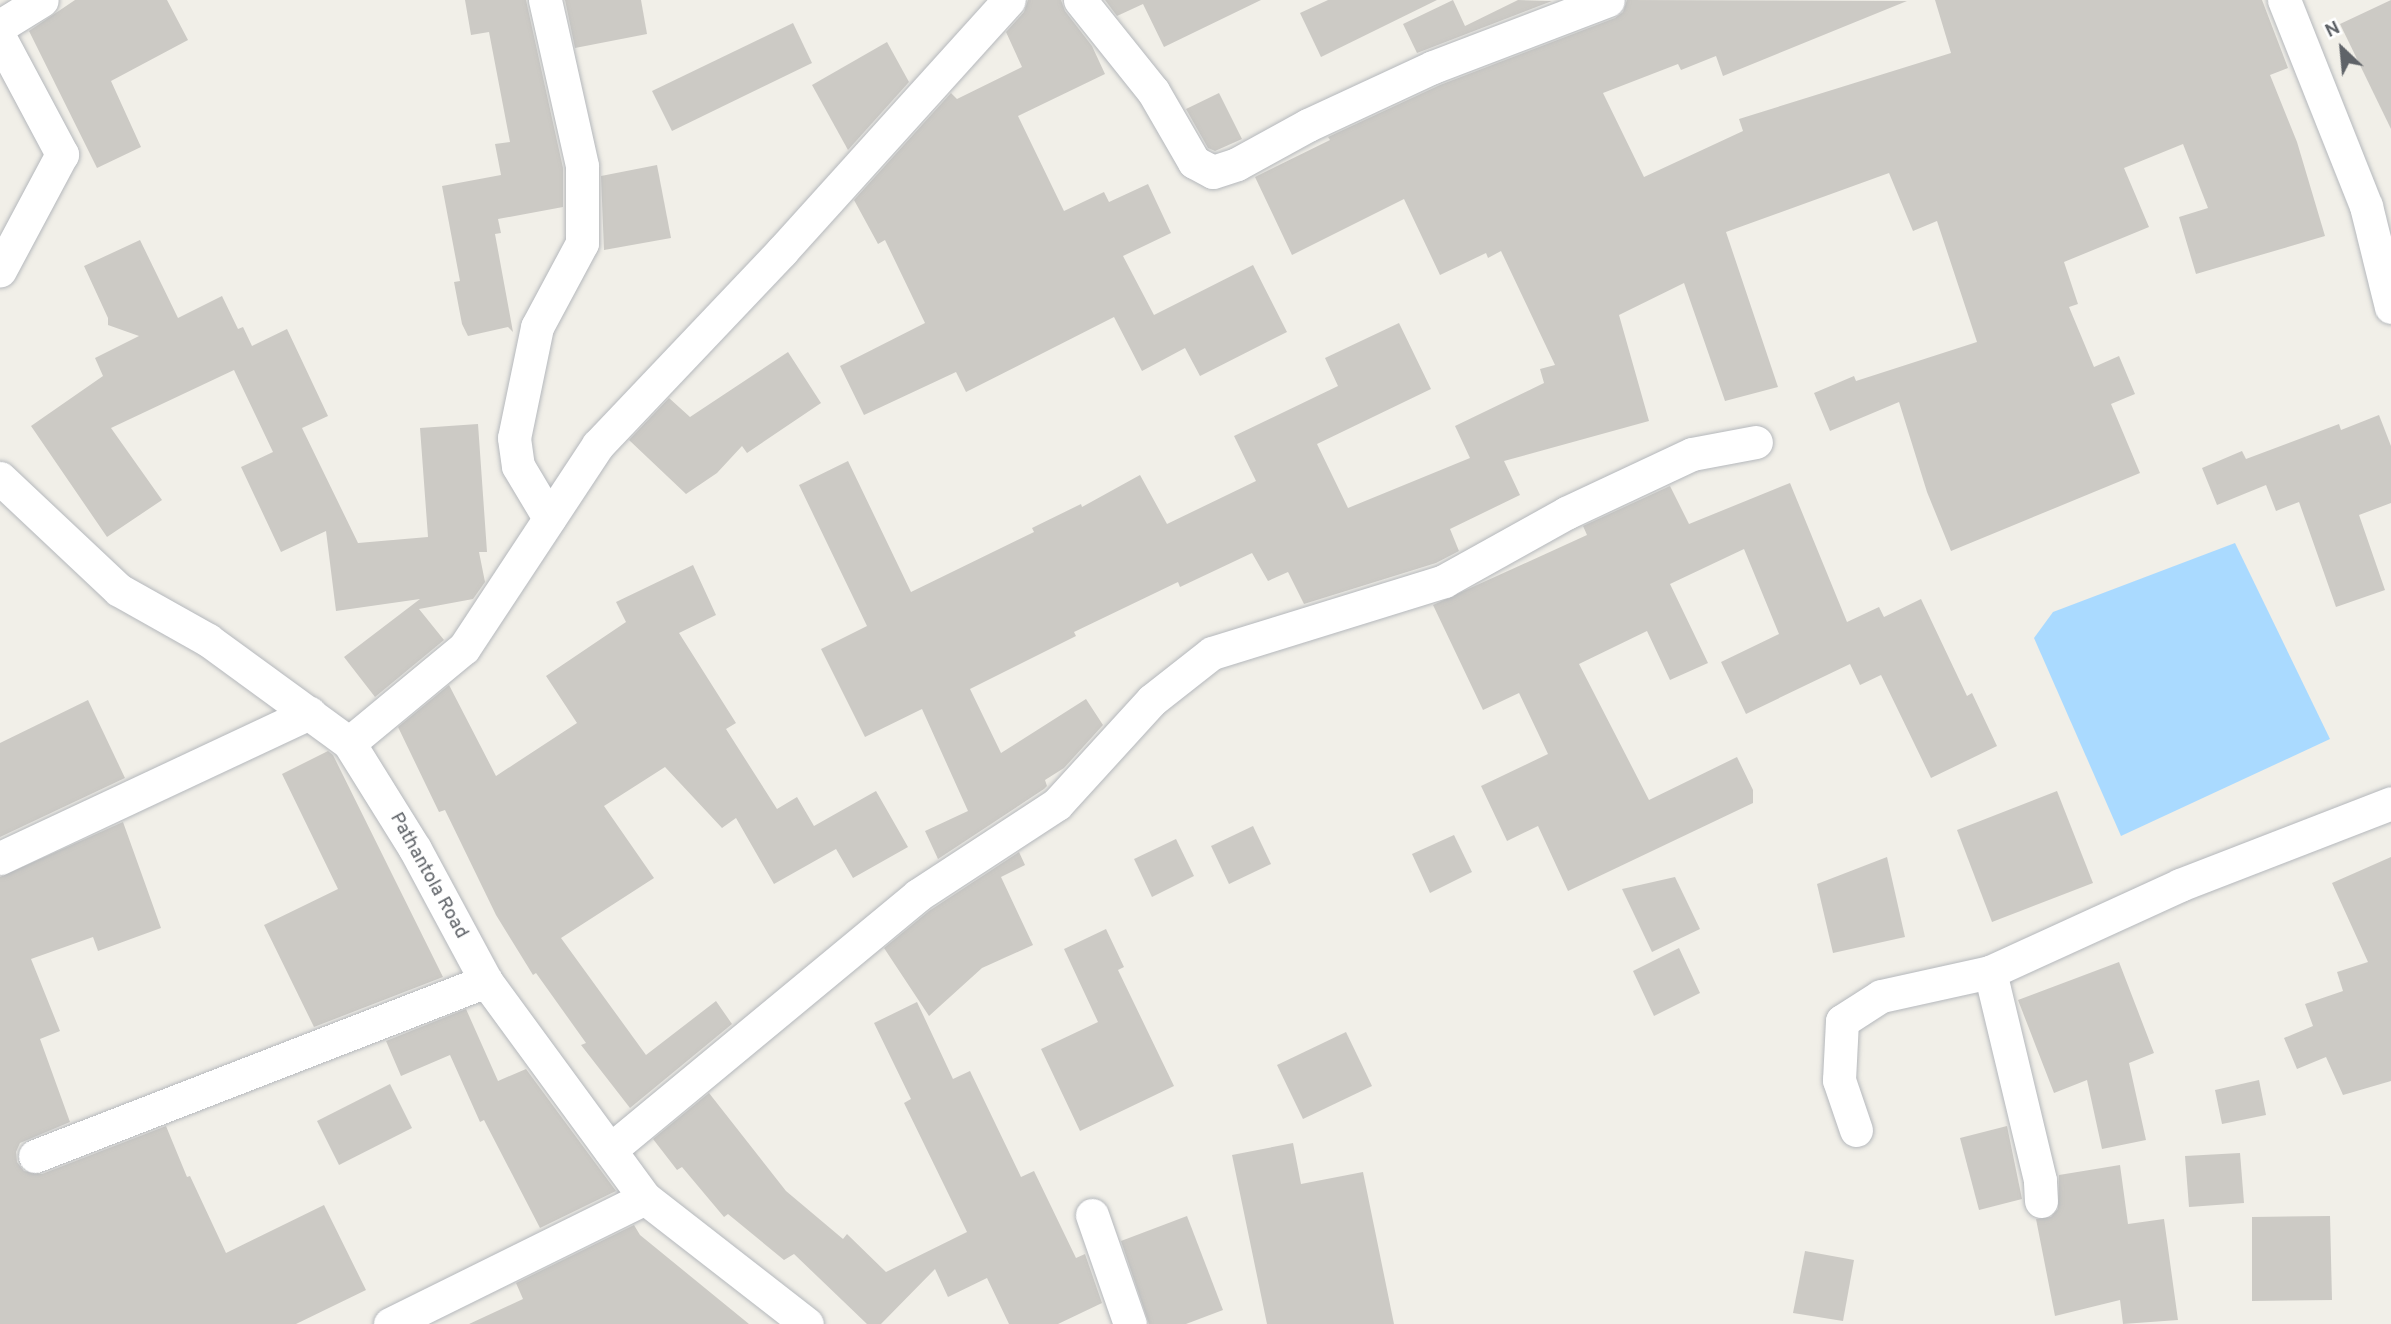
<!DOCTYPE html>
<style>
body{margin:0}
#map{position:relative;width:2391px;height:1324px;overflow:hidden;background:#f1efe8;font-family:Overpass,sans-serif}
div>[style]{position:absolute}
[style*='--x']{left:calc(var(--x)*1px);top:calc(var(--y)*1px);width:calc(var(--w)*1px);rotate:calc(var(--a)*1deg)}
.water>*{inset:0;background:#aadaff}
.building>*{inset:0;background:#cccac5}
.roads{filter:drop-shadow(0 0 2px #b5b8bc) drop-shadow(0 0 2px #b5b8bc)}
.street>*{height:33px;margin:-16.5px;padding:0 16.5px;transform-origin:16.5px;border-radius:16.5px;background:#fff}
span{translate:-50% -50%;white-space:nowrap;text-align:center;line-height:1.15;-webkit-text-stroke:5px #fff;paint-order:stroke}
.street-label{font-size:19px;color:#5f6368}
.north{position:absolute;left:2307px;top:14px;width:70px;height:70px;-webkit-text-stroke:5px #fff;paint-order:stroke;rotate:334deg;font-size:19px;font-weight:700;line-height:28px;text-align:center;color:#5f6368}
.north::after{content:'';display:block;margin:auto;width:24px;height:32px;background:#5f6368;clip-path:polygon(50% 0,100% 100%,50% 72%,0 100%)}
</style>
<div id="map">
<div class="water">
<i style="clip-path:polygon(2235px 543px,2330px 739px,2121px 836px,2034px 638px,2053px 612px)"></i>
</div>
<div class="building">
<i style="clip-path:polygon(75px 0,167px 0,188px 40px,111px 81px,141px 147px,97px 168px,29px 31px)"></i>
<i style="clip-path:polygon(465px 0,526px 0,563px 168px,563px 207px,498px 219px,501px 233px,495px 234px,513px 332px,508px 327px,468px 336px,462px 324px,454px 282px,460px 281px,442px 186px,501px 175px,495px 144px,510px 142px,489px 32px,471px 35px)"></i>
<i style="clip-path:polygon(565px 0,641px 0,647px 34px,575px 48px)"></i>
<i style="clip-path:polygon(1028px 0,1061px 0,1065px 11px,1092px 46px,1105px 74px,1018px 116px,1064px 211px,1104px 192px,1109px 202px,1148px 184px,1171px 233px,1123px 256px,1154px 315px,1253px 265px,1287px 332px,1200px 376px,1185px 348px,1142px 371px,1114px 317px,966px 392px,956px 372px,864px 415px,840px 366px,925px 323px,885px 240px,878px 244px,854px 200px,951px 93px,957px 99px,1022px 67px,1006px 32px,1024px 12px)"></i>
<i style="clip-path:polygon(1105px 0,1261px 0,1164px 47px,1143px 4px,1117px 16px)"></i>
<i style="clip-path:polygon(1328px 0,1437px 0,1321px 57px,1300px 13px)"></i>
<i style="clip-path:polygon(1453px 0,1465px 26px,1518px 0,1552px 1px,1417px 53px,1403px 24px)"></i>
<i style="clip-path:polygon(1627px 0,1907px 1px,1723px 76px,1716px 56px,1681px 70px,1678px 64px,1603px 93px,1644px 177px,1743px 131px,1739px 119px,1951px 53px,1935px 0,2262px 0,2288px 68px,2270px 75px,2297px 142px,2325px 236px,2196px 274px,2179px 217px,2208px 208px,2183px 144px,2124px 168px,2149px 227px,2064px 262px,2078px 304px,2069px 307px,2094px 367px,2119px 356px,2135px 394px,2111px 404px,2140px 473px,1951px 551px,1927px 492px,1899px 402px,1830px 431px,1814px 393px,1854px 376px,1856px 381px,1977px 342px,1937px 221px,1913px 231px,1889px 173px,1726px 232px,1778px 387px,1725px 401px,1684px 283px,1619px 315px,1649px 421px,1504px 461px,1520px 495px,1450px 529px,1459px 551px,1436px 563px,1304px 604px,1288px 572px,1268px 581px,1252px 553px,1180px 587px,1178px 582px,1074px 632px,1076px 636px,970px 689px,1001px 753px,1086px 699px,1103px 725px,1064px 768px,1045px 780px,1047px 786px,1044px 789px,938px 859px,925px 831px,968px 811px,922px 709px,865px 737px,821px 649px,867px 626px,799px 485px,848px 461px,911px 592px,1034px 532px,1032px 528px,1081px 504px,1082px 507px,1140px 475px,1167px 524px,1256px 481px,1234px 436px,1338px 386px,1325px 358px,1399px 323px,1431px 389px,1317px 444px,1348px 508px,1470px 458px,1455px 426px,1544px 383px,1540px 369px,1555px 365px,1501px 251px,1488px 258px,1486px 253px,1440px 275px,1404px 199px,1292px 255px,1255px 177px,1330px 140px,1328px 137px,1440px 85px,1615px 18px,1623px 12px)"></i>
<i style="clip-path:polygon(2391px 0,2391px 129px,2340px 24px)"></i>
<i style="clip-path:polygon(793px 23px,812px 63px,672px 131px,652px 91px)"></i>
<i style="clip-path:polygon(887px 42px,909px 82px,848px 150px,812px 85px)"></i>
<i style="clip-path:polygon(1219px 93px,1242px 139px,1215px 151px,1208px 148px,1186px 109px)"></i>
<i style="clip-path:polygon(657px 165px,671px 238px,604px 250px,601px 176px)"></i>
<i style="clip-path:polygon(140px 240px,178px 318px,222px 296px,238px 329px,243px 327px,252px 346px,287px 329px,328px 416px,302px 428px,358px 543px,428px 537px,420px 428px,478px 424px,487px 552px,479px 552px,485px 582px,473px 599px,419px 609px,444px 640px,375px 697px,344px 657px,420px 599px,336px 611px,326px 531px,281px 552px,241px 467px,273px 452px,234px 370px,111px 428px,162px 500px,107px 537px,31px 426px,103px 376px,95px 358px,139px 336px,108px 325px,108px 318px,84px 266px)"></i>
<i style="clip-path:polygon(788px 352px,821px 403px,747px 453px,742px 446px,717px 473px,686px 494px,629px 440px,669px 398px,690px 417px)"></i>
<i style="clip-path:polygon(2379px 415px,2391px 446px,2391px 503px,2359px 515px,2385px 590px,2336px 607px,2299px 502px,2276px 511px,2266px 485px,2217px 505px,2202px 468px,2242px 451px,2246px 459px,2339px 424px,2341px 430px)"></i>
<i style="clip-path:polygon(1790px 483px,1847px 622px,1879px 607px,1884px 617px,1921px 599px,1967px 696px,1972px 693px,1997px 746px,1931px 778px,1881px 675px,1860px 685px,1850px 664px,1746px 714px,1721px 662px,1779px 634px,1744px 549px,1670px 584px,1708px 663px,1670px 680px,1647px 631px,1579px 664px,1649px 800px,1737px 757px,1753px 790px,1753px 803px,1568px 891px,1538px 826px,1507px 841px,1481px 786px,1548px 754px,1519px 693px,1483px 710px,1433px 605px,1587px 535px,1583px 526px,1670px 486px,1689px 524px)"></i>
<i style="clip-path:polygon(693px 565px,716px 615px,679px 633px,736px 723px,726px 729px,777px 809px,797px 797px,814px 826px,876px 791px,908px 847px,853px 878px,836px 849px,774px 884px,736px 818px,722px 828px,665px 767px,604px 806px,654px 878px,561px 938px,646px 1055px,716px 1001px,732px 1024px,630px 1108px,581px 1045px,586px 1043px,536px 973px,533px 975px,496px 915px,445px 810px,439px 812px,398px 727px,449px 685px,496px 776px,577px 723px,546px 676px,626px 622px,616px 602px)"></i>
<i style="clip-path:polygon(88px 700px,125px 778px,0 837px,0 743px)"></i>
<i style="clip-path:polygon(328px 751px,333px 755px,443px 977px,314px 1027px,264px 925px,338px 889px,282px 774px)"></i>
<i style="clip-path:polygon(2057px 791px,2093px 883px,1992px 922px,1957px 830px)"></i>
<i style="clip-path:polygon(123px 822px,161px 928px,98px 951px,93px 937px,31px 959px,60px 1031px,40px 1039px,70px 1122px,20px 1143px,16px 1152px,17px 1162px,24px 1171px,42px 1174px,166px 1126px,187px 1177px,190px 1176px,226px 1253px,324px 1205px,366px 1290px,296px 1324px,0 1324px,0 877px)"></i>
<i style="clip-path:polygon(1253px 826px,1271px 864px,1229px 884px,1211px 846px)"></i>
<i style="clip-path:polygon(1454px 835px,1472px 872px,1430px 893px,1412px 854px)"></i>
<i style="clip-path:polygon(1176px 839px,1194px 876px,1152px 897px,1134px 859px)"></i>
<i style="clip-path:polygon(1019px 852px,1025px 865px,1001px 877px,1033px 945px,982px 968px,929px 1016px,884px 948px,929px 911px)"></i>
<i style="clip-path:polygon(1887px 857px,1905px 937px,1833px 953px,1817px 884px)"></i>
<i style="clip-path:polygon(2391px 857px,2391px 1081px,2343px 1095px,2326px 1057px,2297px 1069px,2284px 1038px,2313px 1026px,2305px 1004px,2343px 991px,2337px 972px,2368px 962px,2332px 883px)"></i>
<i style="clip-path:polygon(1675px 877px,1700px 929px,1652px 952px,1622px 889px)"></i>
<i style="clip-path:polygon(1106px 929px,1124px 967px,1118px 970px,1174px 1086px,1080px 1131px,1041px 1049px,1098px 1022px,1064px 949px)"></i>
<i style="clip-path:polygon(1679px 948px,1700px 993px,1654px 1016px,1633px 971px)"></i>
<i style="clip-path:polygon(2119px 962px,2154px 1053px,2129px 1063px,2146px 1140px,2102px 1149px,2087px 1080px,2054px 1093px,2018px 1000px)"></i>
<i style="clip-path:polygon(917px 1002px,953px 1079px,970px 1071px,1021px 1177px,1034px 1171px,1076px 1258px,1085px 1254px,1102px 1303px,1058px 1324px,1009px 1324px,987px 1278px,948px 1297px,935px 1269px,881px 1324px,867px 1324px,794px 1254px,784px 1260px,728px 1214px,724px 1217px,682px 1167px,677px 1170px,653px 1139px,709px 1093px,786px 1191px,843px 1239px,847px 1234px,886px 1272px,967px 1232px,904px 1103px,911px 1099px,874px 1023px)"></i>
<i style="clip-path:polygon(466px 1009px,498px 1081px,526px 1069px,616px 1191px,540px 1228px,484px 1120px,480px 1122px,450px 1055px,401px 1076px,386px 1041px)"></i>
<i style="clip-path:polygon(1346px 1032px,1372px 1086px,1303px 1119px,1277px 1065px)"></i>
<i style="clip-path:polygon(2259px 1080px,2266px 1115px,2222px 1124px,2215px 1090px)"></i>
<i style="clip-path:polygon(390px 1084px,412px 1128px,339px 1165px,317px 1121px)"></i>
<i style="clip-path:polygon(2007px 1126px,2022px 1199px,1979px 1210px,1960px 1138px)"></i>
<i style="clip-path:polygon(1293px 1143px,1301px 1184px,1363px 1172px,1394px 1324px,1267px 1324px,1232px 1155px)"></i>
<i style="clip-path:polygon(2240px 1153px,2244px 1203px,2189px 1207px,2185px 1156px)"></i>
<i style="clip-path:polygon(2120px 1165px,2128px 1224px,2164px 1219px,2178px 1320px,2123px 1324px,2120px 1300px,2055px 1316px,2036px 1219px,2051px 1217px,2058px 1209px,2059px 1175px)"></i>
<i style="clip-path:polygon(1187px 1216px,1223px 1310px,1186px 1324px,1149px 1324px,1121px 1241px)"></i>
<i style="clip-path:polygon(2330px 1216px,2332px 1300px,2252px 1301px,2252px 1217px)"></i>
<i style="clip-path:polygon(634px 1225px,640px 1235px,749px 1324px,469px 1324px,523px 1299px,516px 1283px)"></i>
<i style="clip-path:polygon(1805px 1251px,1854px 1260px,1843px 1321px,1793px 1313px)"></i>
</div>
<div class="roads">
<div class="street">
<i style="--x:545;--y:0;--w:170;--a:77.4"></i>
<i style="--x:582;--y:166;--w:77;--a:90"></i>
<i style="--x:582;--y:243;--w:95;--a:118.2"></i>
<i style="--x:537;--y:327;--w:113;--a:101.7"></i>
<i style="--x:514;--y:438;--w:28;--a:82"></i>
<i style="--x:518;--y:466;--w:61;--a:59.2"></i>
<i style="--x:1080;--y:0;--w:117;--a:51.3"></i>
<i style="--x:1153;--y:91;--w:82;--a:60"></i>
<i style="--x:1194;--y:162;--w:21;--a:28"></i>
<i style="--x:1213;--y:172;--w:25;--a:-18"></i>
<i style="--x:1237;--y:164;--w:81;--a:-28.8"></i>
<i style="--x:1308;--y:125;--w:138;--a:-24.9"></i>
<i style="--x:1433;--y:67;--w:187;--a:-20.9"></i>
<i style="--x:2284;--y:0;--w:222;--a:68.3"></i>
<i style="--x:2366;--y:206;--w:104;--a:76.1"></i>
<i style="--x:0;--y:26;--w:49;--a:-31.8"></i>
<i style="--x:0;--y:38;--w:132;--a:61.9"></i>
<i style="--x:62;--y:154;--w:132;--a:118.1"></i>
<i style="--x:0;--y:478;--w:163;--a:43.3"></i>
<i style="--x:119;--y:590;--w:102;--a:29.3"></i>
<i style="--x:208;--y:640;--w:175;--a:36.1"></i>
<i style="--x:349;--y:743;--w:125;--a:58.1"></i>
<i style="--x:415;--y:849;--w:150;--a:61.7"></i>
<i style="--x:486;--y:981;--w:269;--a:53.8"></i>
<i style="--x:645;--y:1198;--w:205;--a:37.9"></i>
<i style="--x:349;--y:743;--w:149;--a:-39.6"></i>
<i style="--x:464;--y:648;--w:243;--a:-56.6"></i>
<i style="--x:598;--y:445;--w:267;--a:-46.5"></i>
<i style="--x:782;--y:251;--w:338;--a:-47.9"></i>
<i style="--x:0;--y:858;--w:342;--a:-25.1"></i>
<i style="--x:1856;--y:1130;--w:53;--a:-108.8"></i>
<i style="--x:1839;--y:1080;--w:59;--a:-87.1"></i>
<i style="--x:1842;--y:1021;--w:46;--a:-32.7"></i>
<i style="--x:1881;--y:996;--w:112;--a:-12.4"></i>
<i style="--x:610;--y:1150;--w:400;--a:-39.6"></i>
<i style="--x:918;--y:895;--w:166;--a:-33.2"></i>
<i style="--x:1057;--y:804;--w:141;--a:-47.6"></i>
<i style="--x:1152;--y:700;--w:76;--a:-38.1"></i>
<i style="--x:1212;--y:653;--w:243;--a:-17.2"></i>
<i style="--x:1444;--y:581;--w:140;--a:-29.1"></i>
<i style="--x:1566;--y:513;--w:139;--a:-25.1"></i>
<i style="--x:1692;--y:454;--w:65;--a:-10.6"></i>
<i style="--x:35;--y:1156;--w:484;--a:-21.2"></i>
<i style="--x:2041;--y:1201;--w:21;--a:-93"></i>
<i style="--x:2040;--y:1180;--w:214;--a:-103.5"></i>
<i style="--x:1990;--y:972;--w:209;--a:-24.6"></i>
<i style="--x:2180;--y:885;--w:226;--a:-21.2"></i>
<i style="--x:1092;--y:1215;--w:115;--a:70.8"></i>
<i style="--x:390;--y:1324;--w:284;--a:-26.3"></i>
</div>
</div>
<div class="street-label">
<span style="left:428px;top:876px;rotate:61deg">Pathantola Road</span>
</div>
<div class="north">N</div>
</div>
